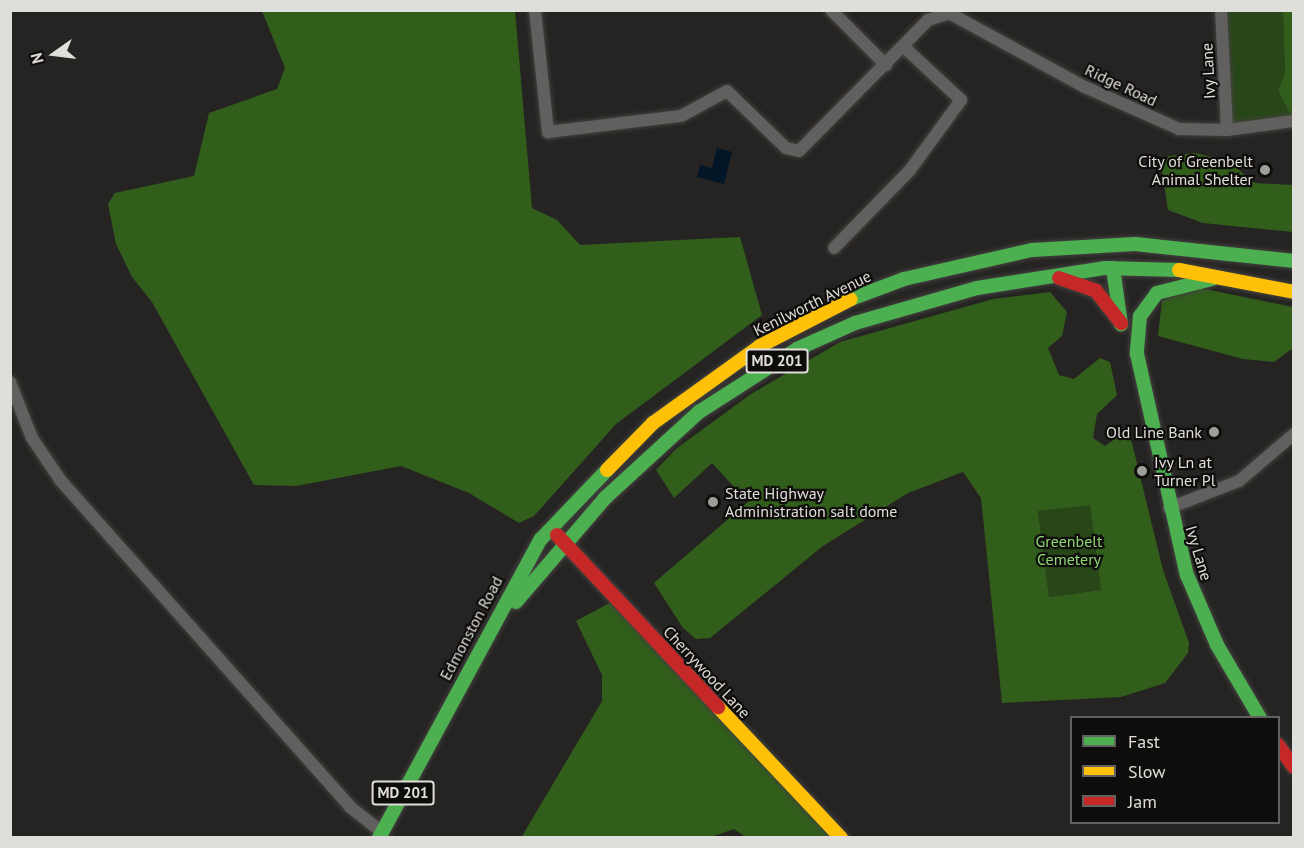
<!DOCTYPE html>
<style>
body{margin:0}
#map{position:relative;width:1304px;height:848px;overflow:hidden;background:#262422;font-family:"PT Sans",sans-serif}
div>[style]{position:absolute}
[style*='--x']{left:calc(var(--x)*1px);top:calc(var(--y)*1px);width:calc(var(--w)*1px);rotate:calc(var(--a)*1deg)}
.green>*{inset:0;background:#284718}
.forest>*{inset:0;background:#315e1a}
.water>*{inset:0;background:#031627}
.roads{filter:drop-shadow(0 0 2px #434240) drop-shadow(0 0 2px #434240)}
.street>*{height:12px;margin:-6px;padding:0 6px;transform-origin:6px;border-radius:6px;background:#62605f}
.fast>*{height:14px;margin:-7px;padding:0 7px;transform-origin:7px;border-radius:7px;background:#4caf50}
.slow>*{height:14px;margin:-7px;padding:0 7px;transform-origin:7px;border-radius:7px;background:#ffc107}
.jam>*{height:14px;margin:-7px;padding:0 7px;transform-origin:7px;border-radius:7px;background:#c62828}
.dots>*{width:16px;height:16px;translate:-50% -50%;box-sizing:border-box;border:3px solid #0f0d0c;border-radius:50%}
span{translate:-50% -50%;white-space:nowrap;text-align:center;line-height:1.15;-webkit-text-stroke:4.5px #0f0d0c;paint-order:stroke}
.shield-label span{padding:2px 4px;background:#0f0d0c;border:2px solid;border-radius:4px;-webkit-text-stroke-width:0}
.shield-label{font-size:15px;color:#e0dedb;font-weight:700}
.street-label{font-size:16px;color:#e0dedb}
.poi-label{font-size:16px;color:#e0dedb}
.right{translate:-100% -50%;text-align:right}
.left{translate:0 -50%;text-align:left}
.park-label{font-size:16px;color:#8fd772}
.frame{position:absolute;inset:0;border:12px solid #e0dedb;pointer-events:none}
.legend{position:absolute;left:1070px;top:716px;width:210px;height:108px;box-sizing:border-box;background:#0f0d0c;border:2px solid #63615f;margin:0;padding:8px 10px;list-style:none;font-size:18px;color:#e0dedb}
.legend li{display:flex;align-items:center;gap:12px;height:30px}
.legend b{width:30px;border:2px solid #63615f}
.north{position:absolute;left:24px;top:24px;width:60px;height:60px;-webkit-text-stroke:4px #0f0d0c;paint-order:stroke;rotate:256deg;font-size:16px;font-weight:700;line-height:24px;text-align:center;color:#e0dedb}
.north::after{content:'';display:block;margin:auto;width:21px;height:27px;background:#e0dedb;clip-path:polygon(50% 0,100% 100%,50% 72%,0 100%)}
</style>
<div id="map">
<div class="green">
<i style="clip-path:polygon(1221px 11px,1283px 11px,1285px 74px,1278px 90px,1293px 120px,1227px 130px)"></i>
<i style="clip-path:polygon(1090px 504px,1101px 590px,1049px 597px,1038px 511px)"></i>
</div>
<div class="forest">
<i style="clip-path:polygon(262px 11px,515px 11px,532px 208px,557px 220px,580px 245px,740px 237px,762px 315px,616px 424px,534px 516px,519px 523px,469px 493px,401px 466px,296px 486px,254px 485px,152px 302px,132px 277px,116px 244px,108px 204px,115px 193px,194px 176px,209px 113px,277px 89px,285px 68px)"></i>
<i style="clip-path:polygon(1283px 11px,1293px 11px,1293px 120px,1278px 90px,1285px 74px)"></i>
<i style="clip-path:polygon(1196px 153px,1229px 162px,1255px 183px,1293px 185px,1293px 232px,1203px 223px,1168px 210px,1161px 164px,1169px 156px)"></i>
<i style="clip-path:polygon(1195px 287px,1293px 307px,1293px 348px,1274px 362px,1243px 359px,1158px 336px,1162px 301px)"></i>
<i style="clip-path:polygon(evenodd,1050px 292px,1067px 312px,1062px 336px,1048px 348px,1059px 375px,1074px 379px,1100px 358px,1110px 362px,1117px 395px,1097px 414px,1093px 438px,1105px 446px,1123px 433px,1131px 439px,1163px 570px,1189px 643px,1188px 653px,1165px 683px,1121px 697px,1002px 703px,981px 498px,963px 472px,908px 493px,823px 546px,710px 638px,696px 639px,683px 628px,654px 583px,748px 502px,712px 463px,674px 498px,656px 470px,677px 448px,751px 394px,840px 342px,993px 299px,1050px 292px,1090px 505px,1101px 590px,1049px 597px,1038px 511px,1090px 505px)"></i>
<i style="clip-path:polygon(617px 599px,834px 830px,826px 838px,746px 837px,734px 829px,708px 838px,521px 838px,602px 701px,602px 675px,576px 621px)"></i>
</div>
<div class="water">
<i style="clip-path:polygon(717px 148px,732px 152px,724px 184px,697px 177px,700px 165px,712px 168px)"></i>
</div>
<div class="roads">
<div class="street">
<i style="--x:535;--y:10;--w:123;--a:83.9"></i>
<i style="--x:548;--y:132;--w:134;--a:-6.9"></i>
<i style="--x:681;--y:116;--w:52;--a:-28.5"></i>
<i style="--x:727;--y:91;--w:82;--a:44"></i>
<i style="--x:786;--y:148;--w:13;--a:13"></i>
<i style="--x:799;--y:151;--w:184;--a:-45.4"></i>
<i style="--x:928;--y:20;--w:22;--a:-18"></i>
<i style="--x:949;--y:13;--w:155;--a:28.6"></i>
<i style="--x:1085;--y:87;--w:103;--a:24.1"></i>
<i style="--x:1179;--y:129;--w:48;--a:1.2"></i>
<i style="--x:1227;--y:130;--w:68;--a:-7.7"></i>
<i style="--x:831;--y:10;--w:78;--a:45"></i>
<i style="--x:1221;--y:10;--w:120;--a:87.1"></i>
<i style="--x:834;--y:248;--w:109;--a:-45.7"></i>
<i style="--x:910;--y:170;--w:87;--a:-53.9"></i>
<i style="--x:961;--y:100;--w:78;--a:-137.1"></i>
<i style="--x:10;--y:382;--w:60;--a:68.6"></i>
<i style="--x:32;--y:438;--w:52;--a:56"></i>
<i style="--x:61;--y:481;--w:436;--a:48.4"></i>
<i style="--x:350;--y:807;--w:41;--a:38"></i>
<i style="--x:1169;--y:508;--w:75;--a:-21.1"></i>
<i style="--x:1239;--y:481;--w:72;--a:-40.5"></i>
</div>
<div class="fast">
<i style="--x:1113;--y:268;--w:57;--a:81.9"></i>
<i style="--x:1212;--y:279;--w:57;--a:165.7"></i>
<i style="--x:1157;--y:293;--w:29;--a:126"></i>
<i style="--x:1140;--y:316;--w:38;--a:95"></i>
<i style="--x:1137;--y:354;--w:227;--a:77.3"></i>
<i style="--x:1187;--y:575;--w:76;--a:66.8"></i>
<i style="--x:1217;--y:645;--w:85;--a:59.5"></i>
<i style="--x:851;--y:299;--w:57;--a:-20.7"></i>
<i style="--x:904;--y:279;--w:131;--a:-12.8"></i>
<i style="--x:1032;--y:250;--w:103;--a:-3.3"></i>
<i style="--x:1135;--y:244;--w:160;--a:6.1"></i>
<i style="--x:516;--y:602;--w:137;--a:-49.4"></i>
<i style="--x:605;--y:498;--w:127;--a:-42.5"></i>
<i style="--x:699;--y:412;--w:117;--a:-32.7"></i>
<i style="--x:797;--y:349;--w:64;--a:-24.1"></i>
<i style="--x:855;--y:323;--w:127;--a:-16"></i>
<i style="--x:977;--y:288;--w:130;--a:-8.9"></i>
<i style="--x:1105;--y:268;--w:74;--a:1.5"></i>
<i style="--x:379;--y:838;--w:340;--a:-61.6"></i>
<i style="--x:541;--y:539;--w:95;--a:-46.3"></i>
</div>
<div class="slow">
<i style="--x:1179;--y:270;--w:117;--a:10.8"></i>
<i style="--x:607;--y:470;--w:66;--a:-45.6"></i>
<i style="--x:653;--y:423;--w:132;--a:-35.7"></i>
<i style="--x:760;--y:346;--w:102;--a:-27.3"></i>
<i style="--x:718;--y:707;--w:180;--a:46.8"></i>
</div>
<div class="jam">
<i style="--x:1059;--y:278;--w:39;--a:19"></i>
<i style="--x:1096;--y:291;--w:41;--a:52"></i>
<i style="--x:557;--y:535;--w:236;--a:46.9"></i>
<i style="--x:1278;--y:745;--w:27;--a:54"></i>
</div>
</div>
<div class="dots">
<i style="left:1265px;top:170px;background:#9f9d9a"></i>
<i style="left:1214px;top:432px;background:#9f9d9a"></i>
<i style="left:1142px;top:471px;background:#9f9d9a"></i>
<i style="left:713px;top:502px;background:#9f9d9a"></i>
</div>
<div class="shield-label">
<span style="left:777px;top:361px">MD 201</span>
<span style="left:403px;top:793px">MD 201</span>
</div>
<div class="street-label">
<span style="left:1208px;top:71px;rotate:-93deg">Ivy Lane</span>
<span style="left:1121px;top:85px;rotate:25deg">Ridge Road</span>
<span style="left:812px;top:303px;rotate:-26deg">Kenilworth Avenue</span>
<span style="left:1199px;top:553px;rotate:73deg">Ivy Lane</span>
<span style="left:471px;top:628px;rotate:-62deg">Edmonston Road</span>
<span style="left:707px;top:672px;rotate:47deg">Cherrywood Lane</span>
</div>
<div class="poi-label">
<span class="right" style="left:1253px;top:170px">City of Greenbelt<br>Animal Shelter</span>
<span class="right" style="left:1202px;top:432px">Old Line Bank</span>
<span class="left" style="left:1154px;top:471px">Ivy Ln at<br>Turner Pl</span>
<span class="left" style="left:725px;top:502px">State Highway<br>Administration salt dome</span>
</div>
<div class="park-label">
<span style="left:1069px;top:550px">Greenbelt<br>Cemetery</span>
</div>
<div class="frame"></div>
<ul class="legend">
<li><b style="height:8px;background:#4caf50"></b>Fast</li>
<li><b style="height:8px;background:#ffc107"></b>Slow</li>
<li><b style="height:8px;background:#c62828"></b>Jam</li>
</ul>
<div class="north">N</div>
</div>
